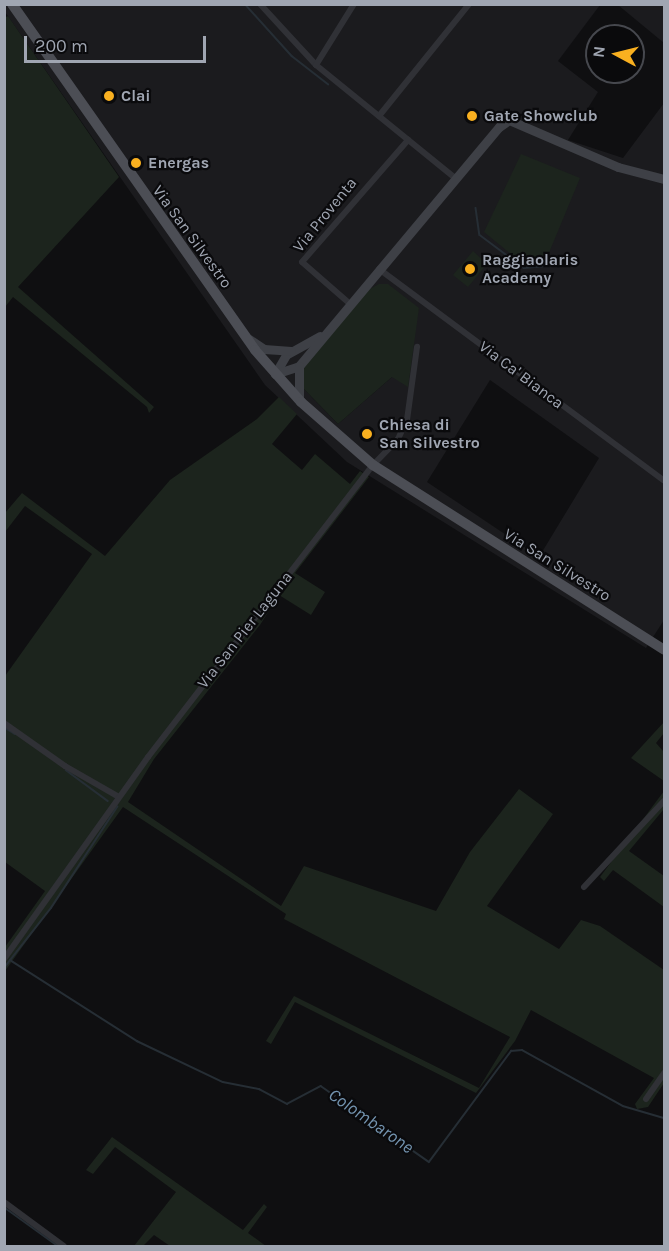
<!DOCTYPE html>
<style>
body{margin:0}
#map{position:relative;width:669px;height:1251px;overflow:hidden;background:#0f0f11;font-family:Karla,sans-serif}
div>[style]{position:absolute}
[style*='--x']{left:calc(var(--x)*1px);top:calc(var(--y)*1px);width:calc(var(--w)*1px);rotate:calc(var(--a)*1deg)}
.built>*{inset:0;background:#1b1b1e}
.green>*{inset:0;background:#1c241d}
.stream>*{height:1.5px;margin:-0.75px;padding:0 0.75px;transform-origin:0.75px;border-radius:0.75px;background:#262e35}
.street>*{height:6px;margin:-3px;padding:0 3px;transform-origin:3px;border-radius:3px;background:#303136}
.secondary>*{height:9px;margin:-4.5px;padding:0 4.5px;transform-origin:4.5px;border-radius:4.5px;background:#3e4046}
.primary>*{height:10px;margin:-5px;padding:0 5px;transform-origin:5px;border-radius:5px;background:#4c4e55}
.dots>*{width:16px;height:16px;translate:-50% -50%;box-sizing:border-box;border:3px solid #0a0a0c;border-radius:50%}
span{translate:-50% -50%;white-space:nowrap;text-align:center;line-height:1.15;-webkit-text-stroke:4.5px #0a0a0c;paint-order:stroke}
.poi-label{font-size:16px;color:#a0a6b2;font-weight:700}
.left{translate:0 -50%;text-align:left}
.street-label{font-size:16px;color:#a0a6b2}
.water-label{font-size:18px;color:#7494b0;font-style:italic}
.frame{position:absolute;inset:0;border:6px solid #a0a6b2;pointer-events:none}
.north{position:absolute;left:585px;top:24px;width:60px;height:60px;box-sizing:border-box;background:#0a0a0c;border:2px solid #46484e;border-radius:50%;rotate:277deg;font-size:16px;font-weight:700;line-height:24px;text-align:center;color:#a0a6b2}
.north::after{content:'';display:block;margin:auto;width:21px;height:27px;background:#f9b020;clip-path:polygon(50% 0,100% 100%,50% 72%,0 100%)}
.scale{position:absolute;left:24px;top:36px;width:182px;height:27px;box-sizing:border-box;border:3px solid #a0a6b2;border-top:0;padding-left:8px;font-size:18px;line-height:21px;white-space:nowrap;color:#a0a6b2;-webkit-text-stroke:4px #0a0a0c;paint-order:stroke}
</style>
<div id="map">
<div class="built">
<i style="clip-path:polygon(evenodd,4px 5px,600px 5px,558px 61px,598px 92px,568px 140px,623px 158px,664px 103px,664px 620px,646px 648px,347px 462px,265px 385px,5px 12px,4px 5px,419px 308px,392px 377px,338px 424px,301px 386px,419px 308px,4px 5px,490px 380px,599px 458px,539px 557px,427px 482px,490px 380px)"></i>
<i style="clip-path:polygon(618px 5px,664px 5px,664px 43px)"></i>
</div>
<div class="green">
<i style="clip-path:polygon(8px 16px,119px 177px,18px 287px,154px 407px,149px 413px,147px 407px,13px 297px,5px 307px,4px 18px)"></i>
<i style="clip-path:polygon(521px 154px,580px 178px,546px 260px,522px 263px,484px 232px)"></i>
<i style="clip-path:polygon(473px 251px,487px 264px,468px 287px,453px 275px)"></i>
<i style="clip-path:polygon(379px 284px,388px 284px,419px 308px,408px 387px,392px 377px,338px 424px,301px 386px,303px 367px,368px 290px)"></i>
<i style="clip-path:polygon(279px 397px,297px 414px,272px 444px,302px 470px,315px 454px,350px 484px,360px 471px,369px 477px,295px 573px,325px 592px,311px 615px,279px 595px,260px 625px,154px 759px,128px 802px,281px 906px,304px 866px,436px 911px,470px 852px,519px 789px,553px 814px,487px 906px,559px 949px,581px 920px,600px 926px,664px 970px,664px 1083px,648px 1107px,637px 1109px,635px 1104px,654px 1078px,531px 1010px,515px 1041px,476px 1093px,295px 1002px,271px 1044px,266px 1041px,294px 996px,479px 1088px,510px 1037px,284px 919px,286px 914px,123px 807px,5px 971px,5px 947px,45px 891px,5px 862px,5px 676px,92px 554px,25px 506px,5px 532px,5px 513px,22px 493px,105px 556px,170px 480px,257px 419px)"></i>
<i style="clip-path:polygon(664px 722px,664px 733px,656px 743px,664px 752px,664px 781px,631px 758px)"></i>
<i style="clip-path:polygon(664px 791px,664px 809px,629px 851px,664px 876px,664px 907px,613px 870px,604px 881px,600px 877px)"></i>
<i style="clip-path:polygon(112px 1137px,243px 1230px,264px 1204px,267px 1207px,248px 1233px,266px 1246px,170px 1246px,154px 1235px,143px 1246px,134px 1246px,176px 1192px,115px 1147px,93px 1174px,86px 1170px)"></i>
</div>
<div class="stream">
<i style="--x:245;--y:4;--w:70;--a:47.9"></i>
<i style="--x:292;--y:56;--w:46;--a:37.9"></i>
<i style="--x:476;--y:208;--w:27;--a:82"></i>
<i style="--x:480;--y:235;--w:55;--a:36.9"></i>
<i style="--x:524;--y:268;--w:21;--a:-5"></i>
<i style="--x:4;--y:727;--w:13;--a:32"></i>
<i style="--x:66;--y:770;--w:52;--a:36.4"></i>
<i style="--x:10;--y:960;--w:151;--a:32.5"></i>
<i style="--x:137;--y:1041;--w:95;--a:25.5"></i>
<i style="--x:223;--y:1082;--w:37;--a:11"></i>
<i style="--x:259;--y:1089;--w:32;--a:28"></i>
<i style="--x:287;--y:1104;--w:38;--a:-28"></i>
<i style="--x:321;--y:1086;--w:132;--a:35.1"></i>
<i style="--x:429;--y:1162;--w:138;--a:-53.5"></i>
<i style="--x:511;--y:1051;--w:11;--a:-5"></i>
<i style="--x:522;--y:1050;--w:115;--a:29"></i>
<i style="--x:623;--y:1106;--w:43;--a:16.3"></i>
<i style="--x:4;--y:968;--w:76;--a:-51.9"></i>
<i style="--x:51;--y:908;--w:121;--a:-56.8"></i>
<i style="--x:4;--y:1207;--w:67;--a:35.8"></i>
</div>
<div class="street">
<i style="--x:260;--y:4;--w:83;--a:47.4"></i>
<i style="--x:316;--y:65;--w:179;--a:39.1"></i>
<i style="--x:316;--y:65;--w:72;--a:-58.1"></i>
<i style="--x:379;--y:116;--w:144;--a:-51.2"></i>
<i style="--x:379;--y:269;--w:355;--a:36.6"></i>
<i style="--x:349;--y:303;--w:62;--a:-138.9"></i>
<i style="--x:302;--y:262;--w:162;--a:-49"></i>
<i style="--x:4;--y:723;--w:75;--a:35.2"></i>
<i style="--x:65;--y:766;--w:62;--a:29.9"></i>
<i style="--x:584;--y:887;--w:117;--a:-47.1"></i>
<i style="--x:4;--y:959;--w:248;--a:-54.5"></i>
<i style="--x:148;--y:757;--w:369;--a:-52.4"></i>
<i style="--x:373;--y:465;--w:36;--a:-46"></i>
<i style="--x:398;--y:439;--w:21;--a:-65"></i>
<i style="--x:407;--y:420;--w:74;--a:-82.2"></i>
<i style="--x:646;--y:1099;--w:32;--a:-55"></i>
<i style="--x:4;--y:1202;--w:74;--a:36.3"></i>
</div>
<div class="secondary">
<i style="--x:320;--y:336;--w:39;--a:151"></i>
<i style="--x:286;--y:355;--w:22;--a:120"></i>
<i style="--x:275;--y:374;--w:25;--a:-18"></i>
<i style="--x:299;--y:366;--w:312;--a:-50.1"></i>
<i style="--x:499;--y:127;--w:12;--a:-35"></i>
<i style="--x:509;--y:120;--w:119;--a:23.3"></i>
<i style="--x:618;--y:167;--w:48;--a:14.6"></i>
<i style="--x:249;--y:339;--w:18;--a:34"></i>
<i style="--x:264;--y:349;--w:27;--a:4"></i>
<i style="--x:299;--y:366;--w:33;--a:90"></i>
</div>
<div class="primary">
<i style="--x:12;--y:4;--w:423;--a:54.9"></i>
<i style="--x:255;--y:350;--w:69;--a:48.5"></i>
<i style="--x:301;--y:402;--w:96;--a:41.2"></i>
<i style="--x:373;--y:465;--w:345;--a:32.4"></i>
</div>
<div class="dots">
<i style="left:109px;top:96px;background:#f9b020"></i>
<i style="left:472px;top:116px;background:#f9b020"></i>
<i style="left:136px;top:163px;background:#f9b020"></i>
<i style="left:470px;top:269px;background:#f9b020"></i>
<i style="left:367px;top:434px;background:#f9b020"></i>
</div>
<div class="poi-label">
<span class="left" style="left:121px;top:96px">Clai</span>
<span class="left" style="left:484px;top:116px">Gate Showclub</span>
<span class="left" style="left:148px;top:163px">Energas</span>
<span class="left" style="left:482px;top:269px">Raggiaolaris<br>Academy</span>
<span class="left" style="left:379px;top:434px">Chiesa di<br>San Silvestro</span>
</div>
<div class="street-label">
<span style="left:325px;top:215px;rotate:-51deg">Via Proventa</span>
<span style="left:192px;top:237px;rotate:54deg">Via San Silvestro</span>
<span style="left:521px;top:375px;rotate:37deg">Via Ca' Bianca</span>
<span style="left:557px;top:565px;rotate:32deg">Via San Silvestro</span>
<span style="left:245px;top:630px;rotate:-52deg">Via San Pier Laguna</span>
</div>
<div class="water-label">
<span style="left:371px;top:1121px;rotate:35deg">Colombarone</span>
</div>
<div class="frame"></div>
<div class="north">N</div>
<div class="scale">200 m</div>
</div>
